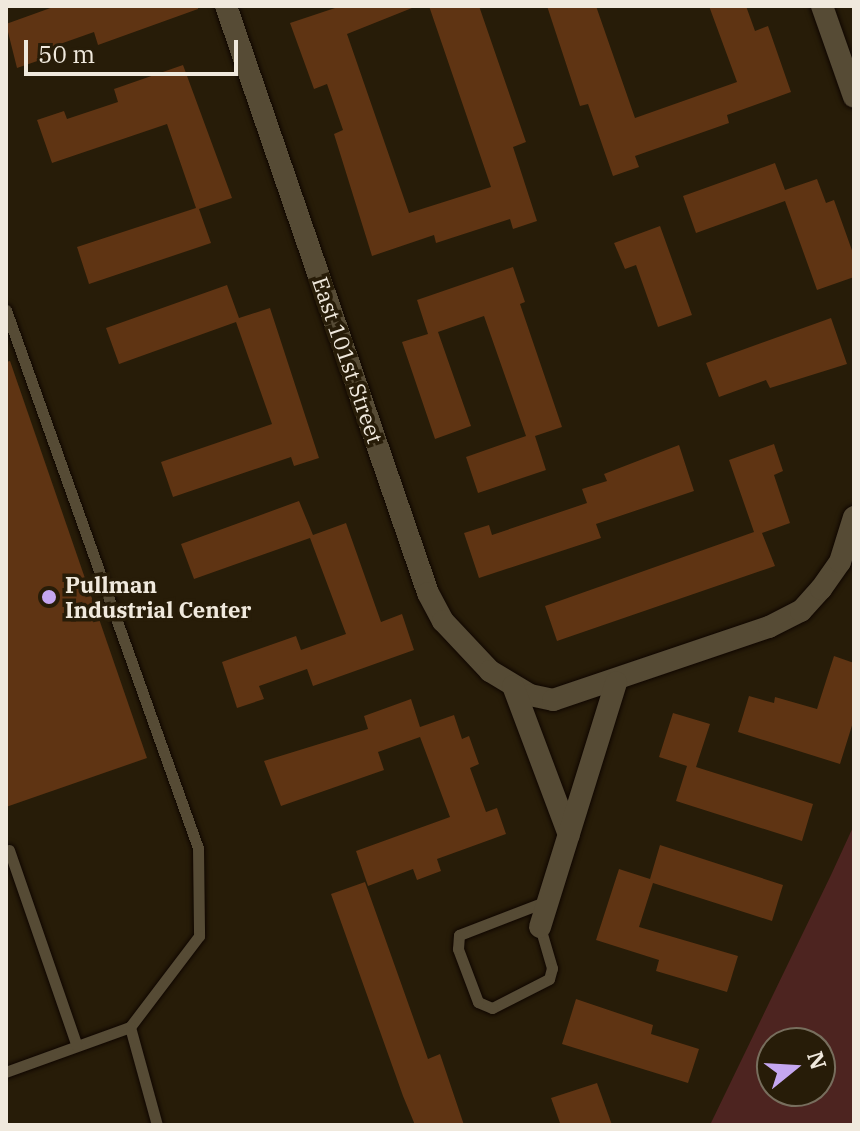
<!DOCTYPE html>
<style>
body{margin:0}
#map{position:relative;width:860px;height:1131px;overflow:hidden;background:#271c08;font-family:"IBM Plex Serif",serif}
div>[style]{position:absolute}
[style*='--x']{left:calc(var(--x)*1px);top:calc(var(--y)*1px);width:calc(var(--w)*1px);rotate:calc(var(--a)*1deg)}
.green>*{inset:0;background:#4d2420}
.building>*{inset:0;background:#5f3413}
.roads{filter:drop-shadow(0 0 2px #0f0600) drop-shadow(0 0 2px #0f0600)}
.lane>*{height:11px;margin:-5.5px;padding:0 5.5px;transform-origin:5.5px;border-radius:5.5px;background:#564b35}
.street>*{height:22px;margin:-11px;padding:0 11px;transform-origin:11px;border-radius:11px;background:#564b35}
.dots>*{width:22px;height:22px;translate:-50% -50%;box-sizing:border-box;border:4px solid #271c08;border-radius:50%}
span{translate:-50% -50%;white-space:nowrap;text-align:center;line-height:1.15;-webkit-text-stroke:7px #271c08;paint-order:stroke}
.street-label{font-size:22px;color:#f0e9dd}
.poi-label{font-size:22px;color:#f0e9dd;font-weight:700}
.left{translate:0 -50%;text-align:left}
.frame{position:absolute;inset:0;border:8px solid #f0e9dd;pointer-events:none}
.north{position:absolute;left:756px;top:1027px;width:80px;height:80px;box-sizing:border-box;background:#271c08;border:2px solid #776e5d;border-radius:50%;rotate:72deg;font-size:22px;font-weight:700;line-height:32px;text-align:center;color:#f0e9dd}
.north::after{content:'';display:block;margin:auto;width:28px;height:36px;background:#c5a7f1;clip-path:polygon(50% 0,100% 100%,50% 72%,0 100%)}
.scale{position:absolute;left:24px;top:40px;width:214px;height:36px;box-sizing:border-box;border:4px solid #f0e9dd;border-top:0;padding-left:10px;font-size:24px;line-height:28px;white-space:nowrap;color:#f0e9dd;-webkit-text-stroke:6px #271c08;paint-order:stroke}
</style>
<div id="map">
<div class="green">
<i style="clip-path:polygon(evenodd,854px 825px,854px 1125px,710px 1125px,831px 875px,854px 825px,820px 1043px,820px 1091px,772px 1091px,772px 1043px,820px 1043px)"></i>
</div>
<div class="building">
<i style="clip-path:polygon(56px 6px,198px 6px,198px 9px,98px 45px,94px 32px,43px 50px,46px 58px,17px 68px,6px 24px)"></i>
<i style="clip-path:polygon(341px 6px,417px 6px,347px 34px,409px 213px,491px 187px,429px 6px,479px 6px,526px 142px,513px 147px,537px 221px,513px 229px,510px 219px,436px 243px,434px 235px,372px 256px,334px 134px,343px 130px,327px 84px,314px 89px,290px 23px)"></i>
<i style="clip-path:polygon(547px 6px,596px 6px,635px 118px,737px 82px,709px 6px,746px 6px,755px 31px,768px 26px,791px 92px,727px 115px,729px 123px,635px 156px,639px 167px,613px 176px,588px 104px,580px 106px)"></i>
<i style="clip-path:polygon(183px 65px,232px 198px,199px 209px,211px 243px,89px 284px,77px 247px,196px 208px,167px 124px,52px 163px,37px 120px,64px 111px,67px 119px,118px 102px,114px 89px)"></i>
<i style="clip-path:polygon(775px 163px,785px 190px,817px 179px,826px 203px,834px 200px,854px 256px,854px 277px,817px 290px,785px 201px,696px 233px,683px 196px)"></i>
<i style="clip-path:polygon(660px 226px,692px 315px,658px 327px,636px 265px,625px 269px,614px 243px)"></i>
<i style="clip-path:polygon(513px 267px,525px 302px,520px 304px,562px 427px,535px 436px,546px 470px,478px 493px,466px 457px,526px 436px,484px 316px,438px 332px,471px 426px,435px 439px,402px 342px,428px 334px,417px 300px)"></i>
<i style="clip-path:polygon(227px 285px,239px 318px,270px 308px,319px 458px,294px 466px,291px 457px,173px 497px,161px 462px,272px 424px,236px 322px,119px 364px,106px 328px)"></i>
<i style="clip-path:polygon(831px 318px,847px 364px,770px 388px,766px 380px,719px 397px,706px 363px)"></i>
<i style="clip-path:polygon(10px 361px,147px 758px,6px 807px,6px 362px)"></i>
<i style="clip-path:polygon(774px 444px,783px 471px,774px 475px,790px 523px,762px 533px,775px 566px,557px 641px,545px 606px,754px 532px,729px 460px)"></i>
<i style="clip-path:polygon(679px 445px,694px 491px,596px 524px,601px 538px,479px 578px,464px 533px,489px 525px,492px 535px,587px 503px,582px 489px,607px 481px,604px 474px)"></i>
<i style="clip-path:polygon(299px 501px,313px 535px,346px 523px,381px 622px,402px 614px,414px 650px,313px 686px,307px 669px,259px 686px,264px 699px,237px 708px,222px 662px,296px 636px,301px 650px,346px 634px,310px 538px,194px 579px,181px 544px)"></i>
<i style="clip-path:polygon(834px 656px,854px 663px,854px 719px,840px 764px,738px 732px,749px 696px,774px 703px,775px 697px,817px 709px)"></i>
<i style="clip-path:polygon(411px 699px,420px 727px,454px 715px,462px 739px,469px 736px,479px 764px,470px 768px,486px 812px,497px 808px,506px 834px,437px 859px,441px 871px,417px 880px,413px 869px,368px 886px,356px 851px,450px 817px,420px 737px,378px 752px,384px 770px,281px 806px,264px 761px,368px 729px,364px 716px)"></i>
<i style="clip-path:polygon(673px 713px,710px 724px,696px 767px,813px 804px,802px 841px,676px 801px,687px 766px,659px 757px)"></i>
<i style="clip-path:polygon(660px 845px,783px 885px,772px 921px,653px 883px,639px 927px,738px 956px,727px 992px,656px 971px,659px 960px,596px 940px,619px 869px,650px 879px)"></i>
<i style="clip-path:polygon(365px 882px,428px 1059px,440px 1054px,464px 1125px,415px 1125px,403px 1096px,331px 894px)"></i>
<i style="clip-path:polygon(576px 999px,653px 1025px,651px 1034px,699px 1049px,688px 1083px,562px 1044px)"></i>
<i style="clip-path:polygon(597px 1083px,612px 1125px,560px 1123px,551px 1098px)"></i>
</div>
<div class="roads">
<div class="lane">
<i style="--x:6;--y:310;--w:571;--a:70.36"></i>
<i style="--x:198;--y:848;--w:88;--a:89.3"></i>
<i style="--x:199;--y:936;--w:114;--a:127.2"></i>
<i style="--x:130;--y:1027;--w:132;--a:160.1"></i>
<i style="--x:9;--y:850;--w:207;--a:70.9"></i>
<i style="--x:540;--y:927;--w:43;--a:73.7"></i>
<i style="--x:552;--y:968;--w:11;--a:105"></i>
<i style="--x:549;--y:979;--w:64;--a:153"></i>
<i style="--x:492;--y:1008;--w:15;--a:-157"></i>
<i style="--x:478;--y:1002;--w:57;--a:-110.7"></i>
<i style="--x:458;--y:949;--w:14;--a:-86"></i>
<i style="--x:459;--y:935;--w:94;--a:-21.1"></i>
<i style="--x:130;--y:1027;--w:102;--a:74.6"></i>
</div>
<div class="street">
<i style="--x:226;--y:6;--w:621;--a:71.01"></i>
<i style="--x:428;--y:593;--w:32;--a:62"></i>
<i style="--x:443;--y:621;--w:69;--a:46.8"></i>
<i style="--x:490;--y:671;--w:47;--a:31"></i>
<i style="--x:530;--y:695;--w:24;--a:12"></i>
<i style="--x:553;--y:700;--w:228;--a:-18.7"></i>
<i style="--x:769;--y:627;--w:36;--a:-27"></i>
<i style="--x:801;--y:611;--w:30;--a:-48"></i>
<i style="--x:821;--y:589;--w:33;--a:-55"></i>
<i style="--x:840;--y:562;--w:47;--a:-72.7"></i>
<i style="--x:822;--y:6;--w:96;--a:70.6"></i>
<i style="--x:513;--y:686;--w:159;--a:69.4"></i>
<i style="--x:540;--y:927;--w:256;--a:-72.7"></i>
</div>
</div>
<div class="dots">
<i style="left:49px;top:597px;background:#c5a7f1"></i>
</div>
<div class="street-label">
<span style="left:348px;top:360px;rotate:71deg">East 101st Street</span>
</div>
<div class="poi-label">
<span class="left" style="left:65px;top:597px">Pullman<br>Industrial Center</span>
</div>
<div class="frame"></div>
<div class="north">N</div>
<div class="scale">50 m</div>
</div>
